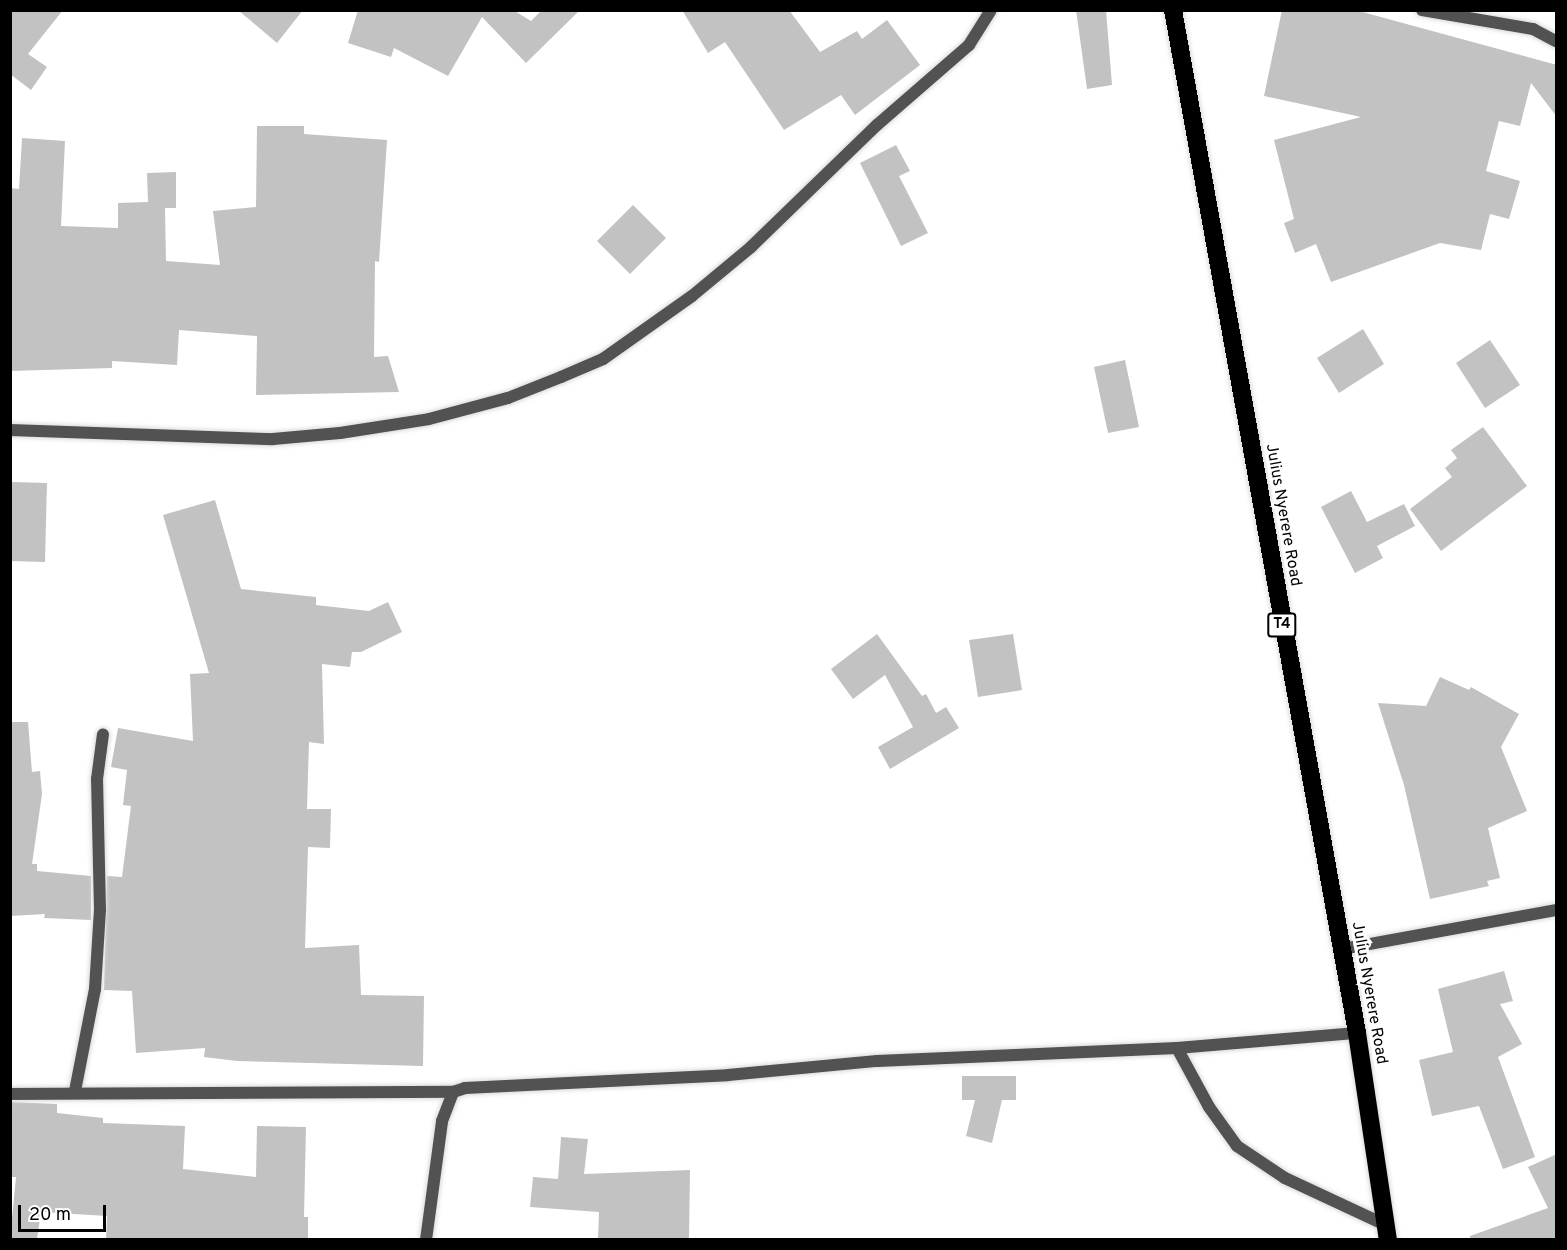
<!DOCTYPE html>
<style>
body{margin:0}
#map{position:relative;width:1567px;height:1250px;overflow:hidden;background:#fff;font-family:Overpass,sans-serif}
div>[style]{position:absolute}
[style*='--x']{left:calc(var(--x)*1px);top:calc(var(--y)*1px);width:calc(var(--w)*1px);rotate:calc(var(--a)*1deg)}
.building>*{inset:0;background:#c2c2c2}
.roads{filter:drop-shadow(0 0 2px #dbdbdb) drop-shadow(0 0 2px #dbdbdb)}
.street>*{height:12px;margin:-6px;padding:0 6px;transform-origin:6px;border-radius:6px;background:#525252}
.highway>*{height:18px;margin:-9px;padding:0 9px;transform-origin:9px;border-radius:9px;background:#000}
span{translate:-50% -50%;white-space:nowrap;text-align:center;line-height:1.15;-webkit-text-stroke:6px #fff;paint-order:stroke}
.shield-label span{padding:2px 4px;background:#fff;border:2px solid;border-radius:4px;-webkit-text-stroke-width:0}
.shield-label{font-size:15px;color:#000;font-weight:700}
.street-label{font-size:16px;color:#000}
.frame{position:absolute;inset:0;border:12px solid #000;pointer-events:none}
.scale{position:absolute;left:18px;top:1205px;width:88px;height:27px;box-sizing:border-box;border:3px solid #000;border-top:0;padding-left:8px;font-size:18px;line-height:21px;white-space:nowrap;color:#000;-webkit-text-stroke:4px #fff;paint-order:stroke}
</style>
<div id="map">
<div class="building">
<i style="clip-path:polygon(10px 10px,63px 10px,28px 54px,47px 67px,31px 90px,10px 74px)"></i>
<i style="clip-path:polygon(238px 10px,303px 10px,277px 43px)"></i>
<i style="clip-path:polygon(358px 10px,513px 10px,531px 21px,542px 10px,580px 10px,526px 63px,482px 17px,448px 76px,394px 48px,391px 57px,348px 43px)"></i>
<i style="clip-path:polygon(682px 10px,789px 10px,820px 52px,857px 31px,862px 39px,887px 20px,920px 65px,855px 115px,841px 95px,784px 130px,725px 42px,708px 53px)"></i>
<i style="clip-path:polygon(1076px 10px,1106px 10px,1112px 85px,1087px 89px)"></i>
<i style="clip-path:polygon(1282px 10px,1355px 10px,1557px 65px,1557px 117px,1531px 83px,1520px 126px,1499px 121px,1486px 171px,1520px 181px,1509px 219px,1490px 214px,1481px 250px,1440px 243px,1331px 282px,1316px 244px,1295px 253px,1284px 223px,1294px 219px,1274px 140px,1361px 117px,1264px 96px)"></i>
<i style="clip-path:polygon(257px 126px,304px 126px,304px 134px,387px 140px,379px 262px,375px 261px,374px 357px,388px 356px,399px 392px,256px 395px,257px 336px,179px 330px,177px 365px,112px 361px,112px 368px,10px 371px,10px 188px,19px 189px,22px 138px,65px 141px,61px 226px,118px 228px,118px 203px,148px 202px,147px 173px,176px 172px,176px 208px,165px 208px,166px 261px,220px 265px,213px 211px,256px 207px)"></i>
<i style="clip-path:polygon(896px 145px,910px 171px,899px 176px,928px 233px,901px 246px,860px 163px)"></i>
<i style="clip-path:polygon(633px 205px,666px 238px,630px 274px,597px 241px)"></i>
<i style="clip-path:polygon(1363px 329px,1384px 364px,1339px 393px,1317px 358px)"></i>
<i style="clip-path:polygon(1490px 340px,1520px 385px,1485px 408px,1456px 363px)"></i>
<i style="clip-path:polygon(1125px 360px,1139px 427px,1108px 433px,1094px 367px)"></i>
<i style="clip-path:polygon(1483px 427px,1527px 486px,1441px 551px,1410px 509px,1452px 477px,1445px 468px,1457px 458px,1451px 450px)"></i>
<i style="clip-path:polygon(12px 482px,47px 483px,45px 562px,10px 561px)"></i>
<i style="clip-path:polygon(1351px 491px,1367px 522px,1404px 504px,1415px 526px,1377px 546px,1383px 558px,1355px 573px,1321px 507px)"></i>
<i style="clip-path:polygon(215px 500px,241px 589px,316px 597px,316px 605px,369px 611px,388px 602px,402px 632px,361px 652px,352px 652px,350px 667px,322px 664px,324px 744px,309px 742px,307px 809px,331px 809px,330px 848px,308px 847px,305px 948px,359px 945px,361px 995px,424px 996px,423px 1066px,237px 1061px,204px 1057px,205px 1048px,136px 1053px,132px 991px,104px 990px,107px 876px,122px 877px,131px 806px,123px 805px,127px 770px,111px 767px,118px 728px,193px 741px,190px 674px,209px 673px,163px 515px)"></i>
<i style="clip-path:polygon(877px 634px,922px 696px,926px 694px,936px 713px,946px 707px,959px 728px,890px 769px,878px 747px,913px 727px,885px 675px,853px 699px,831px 669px)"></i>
<i style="clip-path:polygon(1013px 634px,1022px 690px,978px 697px,969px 640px)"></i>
<i style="clip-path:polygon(1440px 677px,1469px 690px,1471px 687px,1519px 714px,1501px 747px,1527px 811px,1488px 828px,1500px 878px,1487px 881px,1489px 886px,1430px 899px,1404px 785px,1378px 703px,1426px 706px)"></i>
<i style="clip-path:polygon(10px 722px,28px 722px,32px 772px,40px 771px,42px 794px,32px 864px,37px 864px,37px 871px,91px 876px,91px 920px,44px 918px,45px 914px,10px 916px)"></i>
<i style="clip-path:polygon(1504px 971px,1513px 1001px,1500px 1004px,1522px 1044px,1498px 1057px,1535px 1157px,1503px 1169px,1479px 1106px,1432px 1116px,1419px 1060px,1453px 1052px,1438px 989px)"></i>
<i style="clip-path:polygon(962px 1076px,1016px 1076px,1016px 1100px,1002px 1100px,992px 1143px,966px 1136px,975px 1100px,962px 1100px)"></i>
<i style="clip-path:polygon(10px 1102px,57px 1104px,57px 1113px,103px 1118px,103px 1123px,185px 1126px,183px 1169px,256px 1177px,257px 1126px,306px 1127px,304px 1217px,308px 1217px,308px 1239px,106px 1239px,107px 1216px,41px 1212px,37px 1239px,10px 1239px,16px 1177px,10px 1177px)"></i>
<i style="clip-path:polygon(561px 1137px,588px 1139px,584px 1174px,690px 1170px,689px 1239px,598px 1239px,599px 1212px,530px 1207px,533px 1177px,558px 1179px)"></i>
<i style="clip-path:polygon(1557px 1154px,1557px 1239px,1470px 1239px,1470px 1236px,1548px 1208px,1528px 1167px)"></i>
</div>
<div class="roads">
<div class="street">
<i style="--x:1422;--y:10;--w:113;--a:9.7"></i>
<i style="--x:1533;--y:29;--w:26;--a:28"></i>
<i style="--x:10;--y:430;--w:263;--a:2"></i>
<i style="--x:273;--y:439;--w:67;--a:-5.1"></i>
<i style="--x:340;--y:433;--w:90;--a:-8.9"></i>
<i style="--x:429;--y:419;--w:82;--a:-14.9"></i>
<i style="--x:508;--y:398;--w:57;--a:-21.6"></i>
<i style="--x:561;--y:377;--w:46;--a:-23.2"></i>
<i style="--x:603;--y:359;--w:109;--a:-35.3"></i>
<i style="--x:692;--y:296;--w:77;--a:-39.7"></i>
<i style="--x:751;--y:247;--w:175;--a:-44.1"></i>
<i style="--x:877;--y:125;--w:122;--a:-41"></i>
<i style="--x:969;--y:45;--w:41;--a:-57.8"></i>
<i style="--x:1342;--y:949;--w:218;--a:-10.3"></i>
<i style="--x:1177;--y:1048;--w:67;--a:61.5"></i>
<i style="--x:1209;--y:1107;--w:48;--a:54.3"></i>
<i style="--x:1237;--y:1146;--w:58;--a:33.7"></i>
<i style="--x:1285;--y:1178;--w:111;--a:25"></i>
<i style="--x:75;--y:1091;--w:104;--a:-78.9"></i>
<i style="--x:95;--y:989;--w:79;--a:-86.4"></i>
<i style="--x:100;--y:910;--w:131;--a:-91.3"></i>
<i style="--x:97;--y:779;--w:45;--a:-82.4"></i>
<i style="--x:10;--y:1094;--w:443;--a:-0.3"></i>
<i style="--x:426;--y:1240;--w:120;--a:-82.3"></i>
<i style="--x:442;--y:1121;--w:31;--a:-69"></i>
<i style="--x:453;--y:1092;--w:13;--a:-18"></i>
<i style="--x:465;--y:1088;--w:263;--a:-2.8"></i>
<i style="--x:728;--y:1075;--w:150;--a:-5.4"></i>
<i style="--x:877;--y:1061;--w:300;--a:-2.5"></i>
<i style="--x:1177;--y:1048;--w:181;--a:-4.8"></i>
</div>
<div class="highway">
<i style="--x:1173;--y:10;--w:1039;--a:79.8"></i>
<i style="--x:1357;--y:1033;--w:209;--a:81.5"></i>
</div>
</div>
<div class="shield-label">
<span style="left:1282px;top:625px">T4</span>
</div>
<div class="street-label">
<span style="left:1283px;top:515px;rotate:80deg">Julius Nyerere Road</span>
<span style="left:1369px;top:993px;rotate:80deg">Julius Nyerere Road</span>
</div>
<div class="frame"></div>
<div class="scale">20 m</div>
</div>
